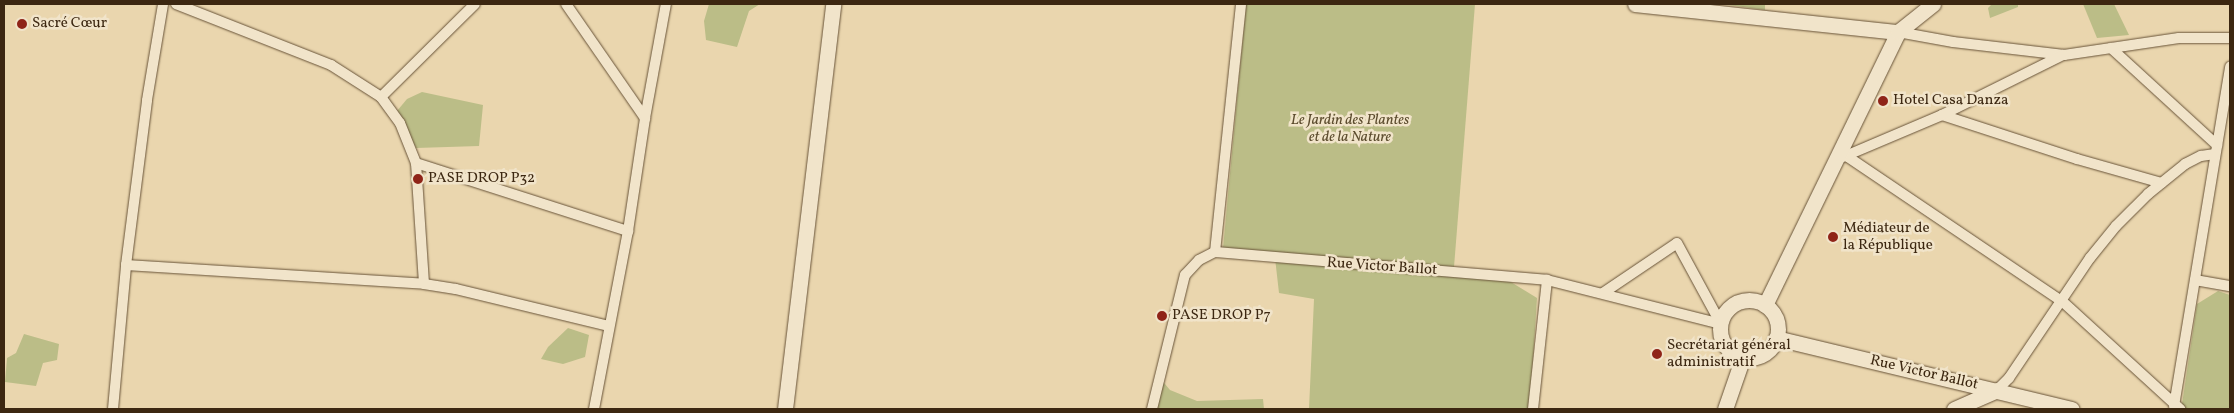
<!DOCTYPE html>
<meta charset="utf-8">
<style>
body{margin:0}
#map{position:relative;width:2234px;height:413px;overflow:hidden;background:#ead6ae;font-family:Vollkorn,serif}
div>[style]{position:absolute}
[style*='--x']{left:calc(var(--x)*1px);top:calc(var(--y)*1px);width:calc(var(--w)*1px);rotate:calc(var(--a)*1deg)}
.green>*{inset:0;background:#bbbd87}
.roads{filter:drop-shadow(0 0 1px #685338) drop-shadow(0 0 1px #685338)}
.street>*{height:10px;margin:-5px;padding:0 5px;transform-origin:5px;border-radius:5px;background:#f1e4ca}
.secondary>*{height:15px;margin:-7.5px;padding:0 7.5px;transform-origin:7.5px;border-radius:7.5px;background:#f1e4ca}
.secondary>.ring{margin:-7.5px;padding:0;box-sizing:content-box;background:none;border:15px solid #f1e4ca;border-radius:50%}
.dots>*{width:14px;height:14px;translate:-50% -50%;box-sizing:border-box;border:2px solid #f1e4ca;border-radius:50%}
span{translate:-50% -50%;white-space:nowrap;text-align:center;line-height:1.15;-webkit-text-stroke:5px #f1e4ca;paint-order:stroke}
.poi-label{font-size:15px;color:#3c2711}
.left{translate:0 -50%;text-align:left}
.park-label{font-size:15px;color:#5c4c2e;font-style:italic}
.street-label{font-size:15px;color:#3c2711}
.frame{position:absolute;inset:0;border:5px solid #3c2711;pointer-events:none}
</style>
<div id="map">
<div class="green">
<i style="clip-path:polygon(709px 4px,760px 4px,749px 11px,737px 47px,706px 40px,704px 21px)"></i>
<i style="clip-path:polygon(1246px 4px,1475px 4px,1454px 267px,1223px 248px)"></i>
<i style="clip-path:polygon(1721px 4px,1765px 4px,1765px 10px)"></i>
<i style="clip-path:polygon(1992px 4px,2018px 4px,2018px 7px,1990px 18px,1988px 8px)"></i>
<i style="clip-path:polygon(2083px 4px,2114px 4px,2129px 35px,2097px 38px)"></i>
<i style="clip-path:polygon(422px 92px,483px 105px,479px 146px,416px 148px,397px 111px,407px 99px)"></i>
<i style="clip-path:polygon(1275px 258px,1501px 276px,1537px 298px,1530px 409px,1309px 409px,1314px 299px,1279px 293px)"></i>
<i style="clip-path:polygon(2218px 291px,2230px 295px,2230px 409px,2186px 409px,2182px 404px,2197px 304px)"></i>
<i style="clip-path:polygon(568px 328px,589px 335px,585px 357px,563px 364px,541px 359px,548px 347px)"></i>
<i style="clip-path:polygon(24px 334px,59px 344px,57px 360px,43px 363px,36px 386px,5px 382px,7px 358px,16px 353px)"></i>
<i style="clip-path:polygon(1160px 378px,1170px 390px,1197px 401px,1263px 399px,1264px 409px,1152px 409px)"></i>
</div>
<div class="roads">
<div class="street">
<i style="--x:176;--y:4;--w:167;--a:21.5"></i>
<i style="--x:331;--y:65;--w:59;--a:32.6"></i>
<i style="--x:381;--y:97;--w:32;--a:54"></i>
<i style="--x:400;--y:123;--w:43;--a:68.2"></i>
<i style="--x:416;--y:163;--w:121;--a:86.2"></i>
<i style="--x:566;--y:4;--w:139;--a:55.3"></i>
<i style="--x:1898;--y:32;--w:56;--a:10.3"></i>
<i style="--x:1953;--y:42;--w:112;--a:6.7"></i>
<i style="--x:2064;--y:55;--w:116;--a:-8.4"></i>
<i style="--x:2179;--y:38;--w:51;--a:0"></i>
<i style="--x:2111;--y:48;--w:144;--a:42.5"></i>
<i style="--x:381;--y:97;--w:132;--a:-44.7"></i>
<i style="--x:1942;--y:115;--w:142;--a:18.1"></i>
<i style="--x:2077;--y:159;--w:88;--a:15.8"></i>
<i style="--x:1843;--y:157;--w:108;--a:-23"></i>
<i style="--x:1942;--y:115;--w:135;--a:-26.4"></i>
<i style="--x:1848;--y:157;--w:259;--a:34"></i>
<i style="--x:2063;--y:302;--w:159;--a:42.4"></i>
<i style="--x:416;--y:163;--w:223;--a:17.8"></i>
<i style="--x:1215;--y:252;--w:249;--a:-84"></i>
<i style="--x:126;--y:265;--w:299;--a:3.6"></i>
<i style="--x:424;--y:284;--w:32;--a:9"></i>
<i style="--x:456;--y:289;--w:157;--a:13.6"></i>
<i style="--x:2195;--y:280;--w:36;--a:10"></i>
<i style="--x:1603;--y:293;--w:89;--a:-34"></i>
<i style="--x:1677;--y:243;--w:92;--a:61.5"></i>
<i style="--x:1997;--y:390;--w:17;--a:-45"></i>
<i style="--x:2009;--y:378;--w:145;--a:-56"></i>
<i style="--x:2090;--y:258;--w:41;--a:-50.9"></i>
<i style="--x:2116;--y:226;--w:45;--a:-45"></i>
<i style="--x:2148;--y:194;--w:48;--a:-39"></i>
<i style="--x:2185;--y:164;--w:18;--a:-27"></i>
<i style="--x:2201;--y:156;--w:14;--a:-8"></i>
<i style="--x:2174;--y:406;--w:344;--a:-80.6"></i>
<i style="--x:113;--y:409;--w:145;--a:-84.8"></i>
<i style="--x:126;--y:265;--w:166;--a:-82.7"></i>
<i style="--x:147;--y:100;--w:97;--a:-80.5"></i>
<i style="--x:594;--y:409;--w:181;--a:-79.2"></i>
<i style="--x:628;--y:231;--w:114;--a:-81.4"></i>
<i style="--x:645;--y:118;--w:116;--a:-79.6"></i>
<i style="--x:1152;--y:409;--w:138;--a:-76.2"></i>
<i style="--x:1185;--y:275;--w:21;--a:-47"></i>
<i style="--x:1199;--y:260;--w:18;--a:-27"></i>
<i style="--x:1215;--y:252;--w:333;--a:4.8"></i>
<i style="--x:1547;--y:280;--w:179;--a:14.2"></i>
<i style="--x:1533;--y:409;--w:130;--a:-83.8"></i>
</div>
<div class="secondary">
<i style="--x:1635;--y:4;--w:264;--a:6.1"></i>
<i class="ring" style="left:1720px;top:300px;width:43px;height:43px"></i>
<i style="--x:1765;--y:305;--w:304;--a:-64"></i>
<i style="--x:1898;--y:32;--w:45;--a:-38.7"></i>
<i style="--x:1776;--y:338;--w:304;--a:13.5"></i>
<i style="--x:785;--y:409;--w:408;--a:-83.2"></i>
<i style="--x:1725;--y:409;--w:55;--a:-70.9"></i>
<i style="--x:1954;--y:409;--w:47;--a:-23.8"></i>
</div>
</div>
<div class="dots">
<i style="left:22px;top:24px;background:#8f2418"></i>
<i style="left:1883px;top:101px;background:#8f2418"></i>
<i style="left:418px;top:179px;background:#8f2418"></i>
<i style="left:1833px;top:237px;background:#8f2418"></i>
<i style="left:1162px;top:316px;background:#8f2418"></i>
<i style="left:1657px;top:354px;background:#8f2418"></i>
</div>
<div class="poi-label">
<span class="left" style="left:32px;top:24px">Sacré Cœur</span>
<span class="left" style="left:1893px;top:101px">Hotel Casa Danza</span>
<span class="left" style="left:428px;top:179px">PASE DROP P32</span>
<span class="left" style="left:1843px;top:237px">Médiateur de<br>la République</span>
<span class="left" style="left:1172px;top:316px">PASE DROP P7</span>
<span class="left" style="left:1667px;top:354px">Secrétariat général<br>administratif</span>
</div>
<div class="park-label">
<span style="left:1350px;top:129px">Le Jardin des Plantes<br>et de la Nature</span>
</div>
<div class="street-label">
<span style="left:1382px;top:267px;rotate:4deg">Rue Victor Ballot</span>
<span style="left:1924px;top:373px;rotate:13deg">Rue Victor Ballot</span>
</div>
<div class="frame"></div>
</div>
